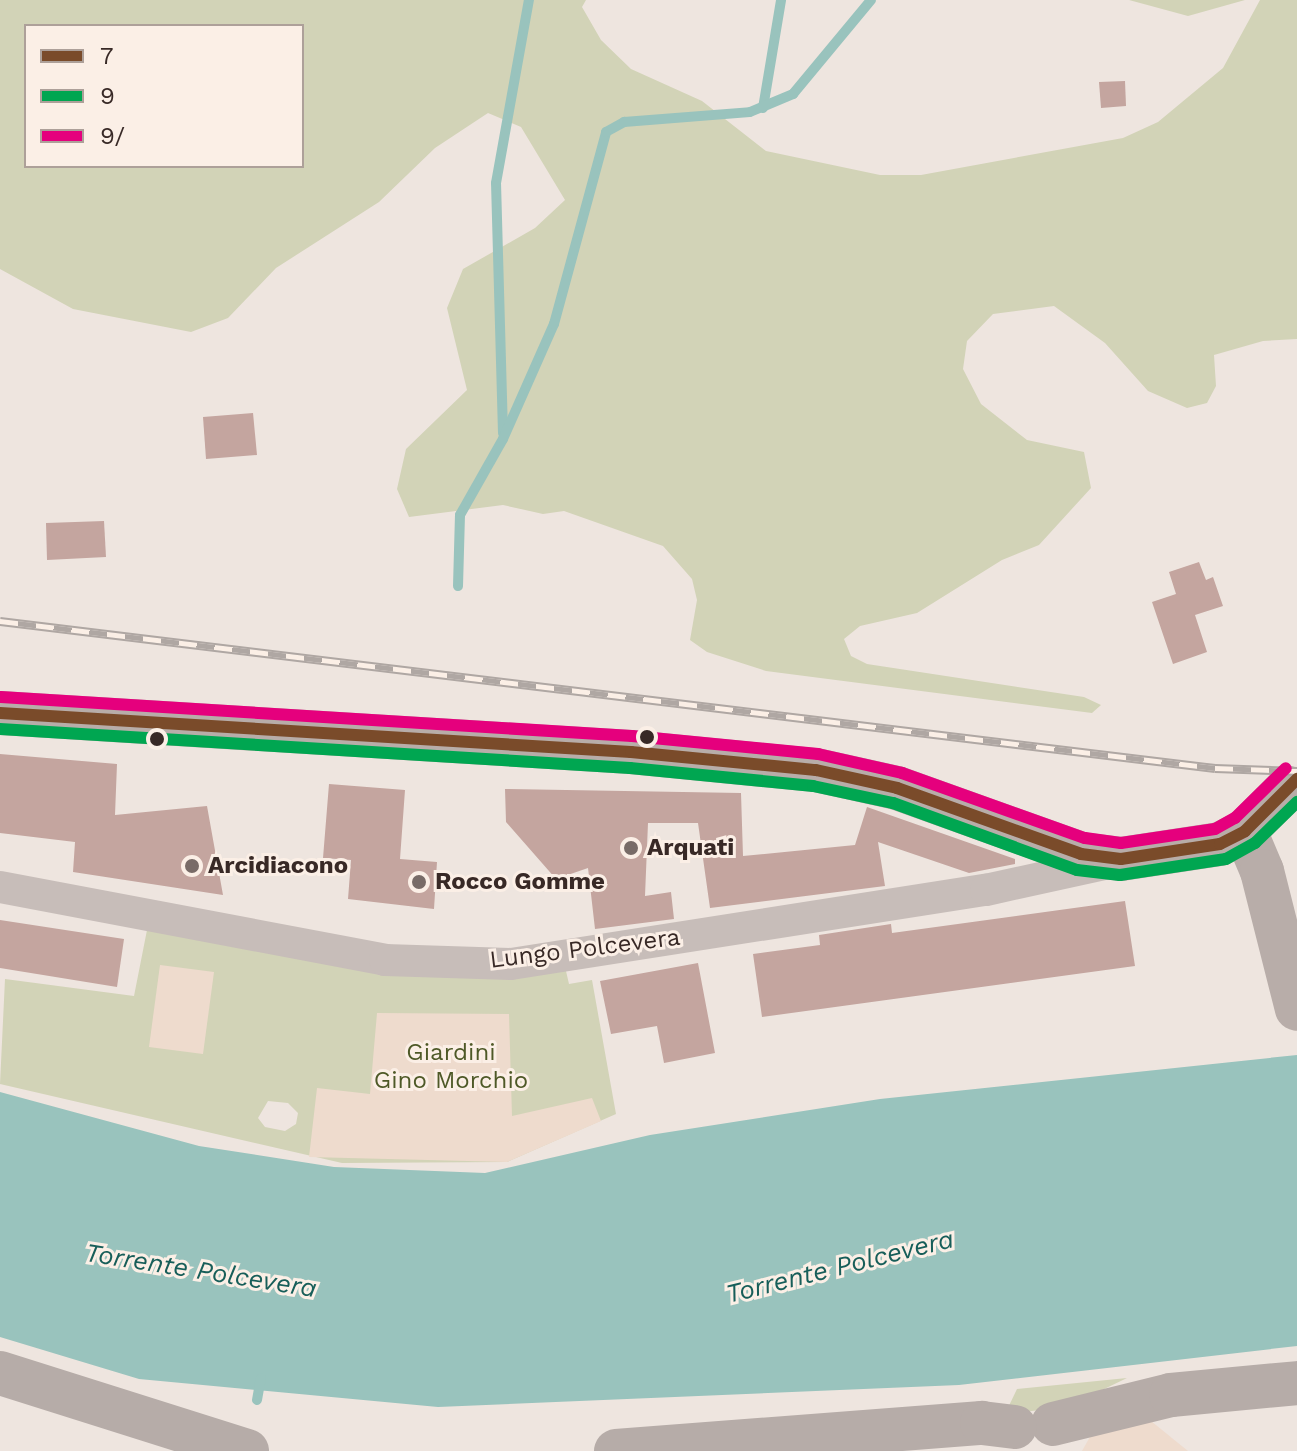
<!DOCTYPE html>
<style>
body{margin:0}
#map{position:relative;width:1297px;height:1451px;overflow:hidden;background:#eee5df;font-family:"Work Sans",sans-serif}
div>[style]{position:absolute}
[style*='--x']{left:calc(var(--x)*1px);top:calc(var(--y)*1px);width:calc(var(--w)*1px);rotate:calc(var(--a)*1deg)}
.green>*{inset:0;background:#d2d3b7}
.plaza>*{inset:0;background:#eedbcd}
.water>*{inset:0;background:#99c3bd}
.stream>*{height:10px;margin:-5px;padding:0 5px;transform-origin:5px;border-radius:5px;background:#99c3bd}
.building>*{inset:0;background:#c4a59f}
.minor>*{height:32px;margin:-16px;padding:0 16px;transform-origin:16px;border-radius:16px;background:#c7bdb9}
.secondary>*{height:44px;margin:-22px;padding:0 22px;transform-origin:22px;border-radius:22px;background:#b8ada9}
.primary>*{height:44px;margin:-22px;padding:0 22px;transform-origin:22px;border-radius:22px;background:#b6aca8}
.rail>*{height:9px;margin-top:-4.5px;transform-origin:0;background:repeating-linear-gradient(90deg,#fbefe6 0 18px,#afa7a3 0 36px);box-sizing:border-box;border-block:2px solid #afa7a3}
.bus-1>*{height:12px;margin:-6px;padding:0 6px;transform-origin:6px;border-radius:6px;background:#7a4b2a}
.bus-2>*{height:12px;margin:-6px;padding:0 6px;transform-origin:6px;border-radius:6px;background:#00a651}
.bus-3>*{height:12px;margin:-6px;padding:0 6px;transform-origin:6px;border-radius:6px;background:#e5007d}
.dots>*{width:22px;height:22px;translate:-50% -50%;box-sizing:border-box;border:4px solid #fbefe6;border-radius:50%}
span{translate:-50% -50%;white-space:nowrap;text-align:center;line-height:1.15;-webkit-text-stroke:6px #fbefe6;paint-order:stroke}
.poi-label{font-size:24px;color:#382926;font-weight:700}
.left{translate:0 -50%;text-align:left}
.street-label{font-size:24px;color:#382926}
.park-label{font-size:24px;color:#4e5927}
.water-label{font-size:26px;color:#175e59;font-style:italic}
.legend{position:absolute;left:24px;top:24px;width:280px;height:144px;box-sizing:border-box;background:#fbefe6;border:2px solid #ada099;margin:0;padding:10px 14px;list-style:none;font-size:24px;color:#382926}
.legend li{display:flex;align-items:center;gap:16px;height:40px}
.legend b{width:40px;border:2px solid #ada099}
</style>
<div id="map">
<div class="green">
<i style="clip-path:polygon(evenodd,0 0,586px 0,582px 7px,601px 40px,631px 69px,702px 101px,766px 151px,880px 175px,921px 175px,1123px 138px,1158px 122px,1223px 68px,1260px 0,1297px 0,1297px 339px,1263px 341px,1214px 355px,1216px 386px,1207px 403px,1187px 408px,1148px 391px,1105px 343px,1054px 306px,993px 314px,967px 341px,963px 369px,981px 404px,1027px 440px,1084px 452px,1091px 488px,1039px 545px,1002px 560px,917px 613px,860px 626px,844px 639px,851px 656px,867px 664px,1084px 697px,1101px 705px,1092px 713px,766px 671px,707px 652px,690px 640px,697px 600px,692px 579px,663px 546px,564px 511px,543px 514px,503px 505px,409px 517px,397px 489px,406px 449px,467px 390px,447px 308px,463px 269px,535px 228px,565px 200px,521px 127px,488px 113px,435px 148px,379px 202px,276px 268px,228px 318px,191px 332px,73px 309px,0 269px,0 0,26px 26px,302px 26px,302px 166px,26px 166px,26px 26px)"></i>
<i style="clip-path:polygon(1129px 0,1245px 0,1188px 16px)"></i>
<i style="clip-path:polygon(evenodd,147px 930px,381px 971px,566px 971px,569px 984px,592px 980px,616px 1114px,507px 1162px,342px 1163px,0 1084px,5px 979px,134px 996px,147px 930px,268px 1101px,288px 1103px,298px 1113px,296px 1124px,285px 1131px,265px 1127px,258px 1118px,268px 1101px)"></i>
<i style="clip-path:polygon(1127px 1378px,1067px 1407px,1005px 1414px,1017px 1389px)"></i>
</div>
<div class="plaza">
<i style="clip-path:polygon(160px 965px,214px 972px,203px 1054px,149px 1047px)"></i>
<i style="clip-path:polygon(377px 1013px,509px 1014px,512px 1116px,592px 1098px,601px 1121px,507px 1162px,309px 1157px,317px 1088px,370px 1094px)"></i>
<i style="clip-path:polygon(1151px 1421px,1188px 1451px,1082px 1451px,1091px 1435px)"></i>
</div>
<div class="water">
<i style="clip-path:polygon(1297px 1055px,1297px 1346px,959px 1385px,438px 1407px,139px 1379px,0 1337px,0 1092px,199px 1146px,334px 1167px,485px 1173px,650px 1135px,880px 1099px)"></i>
</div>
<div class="stream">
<i style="--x:763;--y:108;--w:109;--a:-80.5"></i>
<i style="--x:503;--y:433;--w:250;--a:-91.6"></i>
<i style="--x:496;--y:183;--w:186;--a:-79.8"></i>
<i style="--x:458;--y:586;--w:71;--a:-88.4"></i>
<i style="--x:460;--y:515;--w:87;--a:-60.5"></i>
<i style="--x:503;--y:439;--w:126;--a:-66.1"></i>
<i style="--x:554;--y:324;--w:199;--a:-74.8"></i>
<i style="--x:606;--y:132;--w:21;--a:-29"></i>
<i style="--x:624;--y:122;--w:126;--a:-4.5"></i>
<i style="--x:750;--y:112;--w:47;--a:-22.7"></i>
<i style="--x:793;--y:94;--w:122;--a:-50.3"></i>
<i style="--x:257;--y:1400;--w:22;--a:-80"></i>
</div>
<div class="building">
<i style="clip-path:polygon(1125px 81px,1126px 106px,1101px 108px,1099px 82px)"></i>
<i style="clip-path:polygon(253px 413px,257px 455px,206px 459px,203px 417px)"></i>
<i style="clip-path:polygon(104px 521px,106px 557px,47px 560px,46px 523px)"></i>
<i style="clip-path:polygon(1199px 562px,1206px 580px,1213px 577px,1223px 606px,1195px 615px,1207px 652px,1173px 664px,1152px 602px,1176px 594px,1169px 572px)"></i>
<i style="clip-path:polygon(0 754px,117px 764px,115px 815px,207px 806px,223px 895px,73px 872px,75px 842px,0 833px)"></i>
<i style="clip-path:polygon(329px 784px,405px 790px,400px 859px,437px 862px,434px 909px,348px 899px,351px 860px,323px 858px)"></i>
<i style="clip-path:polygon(505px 789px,741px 793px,743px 856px,855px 845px,867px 807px,1015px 859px,1015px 864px,969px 873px,878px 842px,885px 886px,710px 908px,698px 823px,648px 823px,645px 896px,671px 892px,674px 919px,595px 929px,588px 868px,556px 879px,506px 822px)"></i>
<i style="clip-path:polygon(1125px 901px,1135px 966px,762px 1017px,753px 954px,820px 945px,819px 935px,891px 924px,892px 933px)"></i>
<i style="clip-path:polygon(0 920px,124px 939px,117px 987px,0 968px)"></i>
<i style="clip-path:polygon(698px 963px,715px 1053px,664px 1063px,657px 1026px,611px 1034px,600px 981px)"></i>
</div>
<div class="minor">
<i style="--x:0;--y:887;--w:392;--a:10.7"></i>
<i style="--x:385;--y:960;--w:126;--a:1.8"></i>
<i style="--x:511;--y:964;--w:481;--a:-8.9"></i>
<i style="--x:986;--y:890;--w:130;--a:-12.4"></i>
</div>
<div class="secondary">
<i style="--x:0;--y:713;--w:632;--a:3.54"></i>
<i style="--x:631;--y:752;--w:186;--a:5.6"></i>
<i style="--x:816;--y:770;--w:83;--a:12.5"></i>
<i style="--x:897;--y:788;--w:195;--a:19.7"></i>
<i style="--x:1081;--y:854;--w:40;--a:7.1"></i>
<i style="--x:1121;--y:859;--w:100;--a:-8.6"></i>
<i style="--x:1220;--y:844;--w:28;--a:-27"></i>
<i style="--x:1245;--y:831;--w:61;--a:-45"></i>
<i style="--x:1245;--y:831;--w:43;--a:67"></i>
<i style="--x:1262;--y:871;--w:142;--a:75.8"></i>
</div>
<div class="primary">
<i style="--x:0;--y:1373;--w:259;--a:17.5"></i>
<i style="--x:1053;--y:1424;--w:122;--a:-13.8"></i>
<i style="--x:1171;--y:1395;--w:127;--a:-5.4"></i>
<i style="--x:616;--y:1451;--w:367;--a:-4.4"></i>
<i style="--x:982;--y:1423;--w:33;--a:7"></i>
</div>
<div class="rail">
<i style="--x:0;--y:621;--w:1224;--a:6.9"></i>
<i style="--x:1215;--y:768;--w:82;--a:2.1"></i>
</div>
<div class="bus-1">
<i style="--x:0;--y:713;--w:632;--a:3.54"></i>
<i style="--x:631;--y:752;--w:186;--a:5.6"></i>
<i style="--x:816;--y:770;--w:83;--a:12.5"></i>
<i style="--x:897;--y:788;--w:195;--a:19.7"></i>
<i style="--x:1081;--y:854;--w:40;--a:7.1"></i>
<i style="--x:1121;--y:859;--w:100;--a:-8.6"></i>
<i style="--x:1220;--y:844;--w:28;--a:-27"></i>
<i style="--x:1245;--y:831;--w:74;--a:-45"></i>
</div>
<div class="bus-2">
<i style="--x:0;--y:729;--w:631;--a:3.54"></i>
<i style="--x:630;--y:768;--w:184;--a:5.6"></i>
<i style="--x:813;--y:786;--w:82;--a:12"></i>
<i style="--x:893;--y:803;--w:196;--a:20"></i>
<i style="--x:1077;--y:870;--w:43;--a:6.6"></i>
<i style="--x:1120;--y:875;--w:107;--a:-8.6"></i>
<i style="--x:1226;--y:859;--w:33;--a:-29"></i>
<i style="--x:1255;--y:843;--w:59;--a:-44.3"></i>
</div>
<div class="bus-3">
<i style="--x:1;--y:697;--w:632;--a:3.54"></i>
<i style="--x:632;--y:736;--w:187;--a:5.5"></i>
<i style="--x:818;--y:754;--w:86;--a:12.7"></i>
<i style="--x:902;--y:773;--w:194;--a:19.6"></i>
<i style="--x:1085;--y:838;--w:36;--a:8"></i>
<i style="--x:1121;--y:843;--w:95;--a:-8.5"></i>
<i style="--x:1215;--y:829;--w:23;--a:-29"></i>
<i style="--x:1235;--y:818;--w:71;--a:-44.4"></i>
</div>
<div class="dots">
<i style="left:647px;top:737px;background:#382926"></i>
<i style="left:157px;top:739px;background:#382926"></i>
<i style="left:631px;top:848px;background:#786b67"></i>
<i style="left:192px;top:866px;background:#786b67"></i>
<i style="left:419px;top:882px;background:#786b67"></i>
</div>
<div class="poi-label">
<span class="left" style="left:647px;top:848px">Arquati</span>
<span class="left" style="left:208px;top:866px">Arcidiacono</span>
<span class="left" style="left:435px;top:882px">Rocco Gomme</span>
</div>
<div class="street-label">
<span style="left:585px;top:949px;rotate:-7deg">Lungo Polcevera</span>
</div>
<div class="park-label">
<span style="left:451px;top:1067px">Giardini<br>Gino Morchio</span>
</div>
<div class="water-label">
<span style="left:840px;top:1267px;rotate:-14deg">Torrente Polcevera</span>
<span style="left:201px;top:1271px;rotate:9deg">Torrente Polcevera</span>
</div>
<ul class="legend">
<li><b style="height:10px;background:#7a4b2a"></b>7</li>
<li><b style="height:10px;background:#00a651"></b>9</li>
<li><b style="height:10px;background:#e5007d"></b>9/</li>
</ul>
</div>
